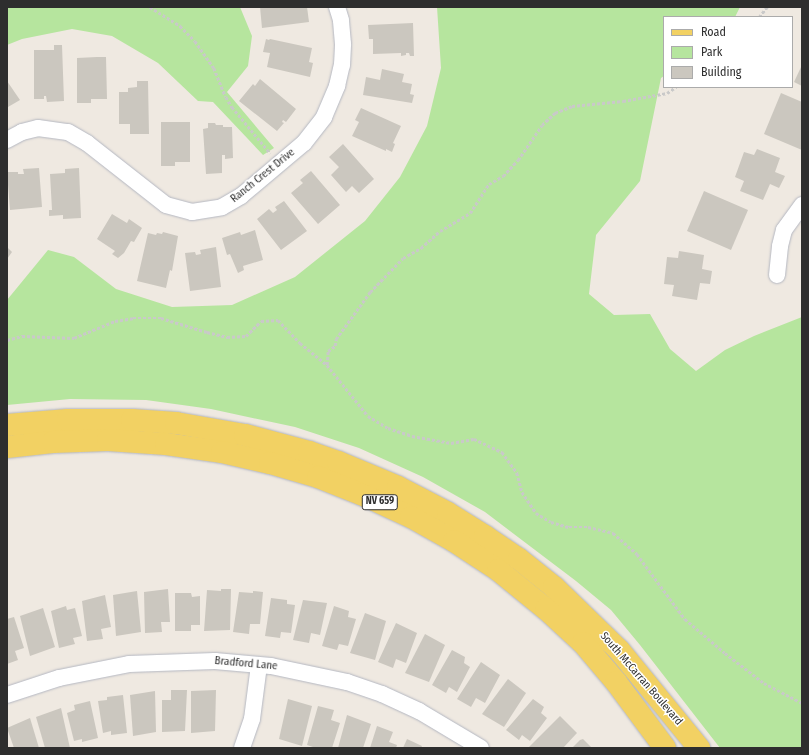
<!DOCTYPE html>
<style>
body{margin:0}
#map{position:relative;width:809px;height:755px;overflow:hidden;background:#efe9e1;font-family:"Fira Sans Condensed",sans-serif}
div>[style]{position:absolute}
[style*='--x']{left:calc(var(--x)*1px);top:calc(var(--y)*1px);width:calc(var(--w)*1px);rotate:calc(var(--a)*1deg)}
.green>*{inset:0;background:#b6e59e}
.building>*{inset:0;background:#cbc7bf}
.path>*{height:2.5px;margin-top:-1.25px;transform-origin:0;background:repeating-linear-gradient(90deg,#c9c9c9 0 3px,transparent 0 5px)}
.roads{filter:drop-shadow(0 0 1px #b4b7c1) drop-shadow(0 0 1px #b4b7c1)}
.street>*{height:16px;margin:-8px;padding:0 8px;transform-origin:8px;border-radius:8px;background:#fff}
.primary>*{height:22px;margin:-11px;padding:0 11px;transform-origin:11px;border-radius:11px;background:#f2d163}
span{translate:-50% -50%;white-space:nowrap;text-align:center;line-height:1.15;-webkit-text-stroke:3px #fff;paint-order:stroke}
.shield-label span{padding:1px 3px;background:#fff;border:1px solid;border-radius:3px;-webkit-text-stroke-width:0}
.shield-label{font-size:10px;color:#2e2e2e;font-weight:700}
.street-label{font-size:11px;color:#2e2e2e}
.frame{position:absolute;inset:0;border:8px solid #2e2e2e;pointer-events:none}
.legend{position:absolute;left:663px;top:16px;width:130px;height:72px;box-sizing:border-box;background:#fff;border:1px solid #ababab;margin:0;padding:5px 7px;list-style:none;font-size:12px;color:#2e2e2e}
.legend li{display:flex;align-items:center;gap:8px;height:20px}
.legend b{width:20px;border:1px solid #ababab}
</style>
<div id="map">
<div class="green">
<i style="clip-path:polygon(7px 7px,240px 7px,252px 36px,248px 66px,227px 92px,274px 148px,263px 155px,213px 102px,198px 101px,158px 63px,112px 36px,72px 29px,22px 39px,7px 45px)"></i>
<i style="clip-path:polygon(437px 7px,740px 7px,735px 17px,664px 17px,664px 76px,661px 78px,640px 181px,596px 235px,589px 294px,614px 315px,650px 314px,670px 349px,696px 371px,725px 350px,754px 336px,802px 317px,802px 748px,720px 748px,640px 645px,611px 610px,576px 581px,485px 512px,423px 477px,359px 448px,295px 427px,211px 409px,146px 400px,70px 399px,7px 405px,7px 300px,48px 250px,74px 257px,116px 289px,172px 307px,232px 305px,295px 277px,365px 221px,400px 177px,427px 126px,441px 68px)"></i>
</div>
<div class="building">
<i style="clip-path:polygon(260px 7px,307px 7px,309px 22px,262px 28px)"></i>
<i style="clip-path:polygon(413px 23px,414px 56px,410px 56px,409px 53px,406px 53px,406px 55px,401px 56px,401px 53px,373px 54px,373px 39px,369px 39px,368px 25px)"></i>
<i style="clip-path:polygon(266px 39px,269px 40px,270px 39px,312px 48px,309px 62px,313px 63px,310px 77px,267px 67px,270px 53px,263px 52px)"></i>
<i style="clip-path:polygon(54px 45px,62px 45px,64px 101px,47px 102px,46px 96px,44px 96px,44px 99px,34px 99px,34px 50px,54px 50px)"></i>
<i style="clip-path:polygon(97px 57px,106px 57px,107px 99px,91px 99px,91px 103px,77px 103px,77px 58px)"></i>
<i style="clip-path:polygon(802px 65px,802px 86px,794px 82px)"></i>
<i style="clip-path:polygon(382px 69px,404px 74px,402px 82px,412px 84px,410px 94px,414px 95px,412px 103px,363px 95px,366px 77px,380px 80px)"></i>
<i style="clip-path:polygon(260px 79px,296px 109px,286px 122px,283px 120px,282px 122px,284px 123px,277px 131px,239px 101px,253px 84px,255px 86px)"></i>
<i style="clip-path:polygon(7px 81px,20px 100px,8px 107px,7px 105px)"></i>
<i style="clip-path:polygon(137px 81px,148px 81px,149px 134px,130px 134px,130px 124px,119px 124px,119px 92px,128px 92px,128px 88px,137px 87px)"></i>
<i style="clip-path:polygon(781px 93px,802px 102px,802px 150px,764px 134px)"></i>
<i style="clip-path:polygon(361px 108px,401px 126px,393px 143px,395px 144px,392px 152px,386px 149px,386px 151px,352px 136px,359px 122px,355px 120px)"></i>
<i style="clip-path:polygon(161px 122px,190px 122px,190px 162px,175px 162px,175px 166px,161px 166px)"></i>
<i style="clip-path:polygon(208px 123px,215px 123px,216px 125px,223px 125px,223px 127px,232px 127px,233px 158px,225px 159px,225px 155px,222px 155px,222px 173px,206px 174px,203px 129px,208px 128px)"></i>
<i style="clip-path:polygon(343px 144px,374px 179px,359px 193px,352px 186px,346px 192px,331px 175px,339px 167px,329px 157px)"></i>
<i style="clip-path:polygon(757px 149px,780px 158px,775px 172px,785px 176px,779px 188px,770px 184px,763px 200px,740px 191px,744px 181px,735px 177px,744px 152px,754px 155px)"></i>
<i style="clip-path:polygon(39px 168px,42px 207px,10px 210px,7px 172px,18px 172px,18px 174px,24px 174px,23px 169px)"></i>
<i style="clip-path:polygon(79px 168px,81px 218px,63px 219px,63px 215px,49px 216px,49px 210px,52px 210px,50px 174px,65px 173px,65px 169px)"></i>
<i style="clip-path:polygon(311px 171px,340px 205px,318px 224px,291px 193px,303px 183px,300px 180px)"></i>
<i style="clip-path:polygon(704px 191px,748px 210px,731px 250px,687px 231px)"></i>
<i style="clip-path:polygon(284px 201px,307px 231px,281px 250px,257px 219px,269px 209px,273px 213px,277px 210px,275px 207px)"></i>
<i style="clip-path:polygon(112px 214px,127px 223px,129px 219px,142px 228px,134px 242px,131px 241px,124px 253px,118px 258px,112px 254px,115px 251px,97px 239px)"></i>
<i style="clip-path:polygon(255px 230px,263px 260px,243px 266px,244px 270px,238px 273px,230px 254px,227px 255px,222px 238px,240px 232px,241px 235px)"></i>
<i style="clip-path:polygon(163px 232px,178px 236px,172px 271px,170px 270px,166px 288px,137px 281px,148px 233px,156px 235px,157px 233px,162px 234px)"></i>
<i style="clip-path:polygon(7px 247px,12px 252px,7px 259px)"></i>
<i style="clip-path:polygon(216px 247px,221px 287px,190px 291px,185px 253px,195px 252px,196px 255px,201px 254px,200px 250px)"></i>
<i style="clip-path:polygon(679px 251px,704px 255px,702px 269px,712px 271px,710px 284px,700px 283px,697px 300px,672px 296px,674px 285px,664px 284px,667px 257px,678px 258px)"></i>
<i style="clip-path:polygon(168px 589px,170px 622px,161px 622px,162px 632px,145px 633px,144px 592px)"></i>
<i style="clip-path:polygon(221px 589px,231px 589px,230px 630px,204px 631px,207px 590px,221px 591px)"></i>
<i style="clip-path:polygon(137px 591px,141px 632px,116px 636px,113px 595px)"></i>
<i style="clip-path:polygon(253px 591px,263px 592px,260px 624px,250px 624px,249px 634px,233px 632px,239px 592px,253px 593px)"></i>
<i style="clip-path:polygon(175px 593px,191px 593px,192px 597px,200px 596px,200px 625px,191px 625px,191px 631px,175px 631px)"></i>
<i style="clip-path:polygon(105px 595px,111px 627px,101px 629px,103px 639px,87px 641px,82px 601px)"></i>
<i style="clip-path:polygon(271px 598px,287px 600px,287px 604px,295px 605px,291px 633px,281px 632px,280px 638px,265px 636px)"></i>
<i style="clip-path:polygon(303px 600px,327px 603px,320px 635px,311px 633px,309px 643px,293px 640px)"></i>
<i style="clip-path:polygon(66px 606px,67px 610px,75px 608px,82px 636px,73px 638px,75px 644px,59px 648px,51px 611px)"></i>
<i style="clip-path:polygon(334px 606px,349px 611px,348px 617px,356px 619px,348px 646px,339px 644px,337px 650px,322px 646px)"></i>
<i style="clip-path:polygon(43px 608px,55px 647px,30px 656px,20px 616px)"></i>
<i style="clip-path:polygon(365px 613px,386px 621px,375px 660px,350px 653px)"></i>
<i style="clip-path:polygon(14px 617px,24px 648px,15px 651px,18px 660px,7px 664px,7px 619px)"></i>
<i style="clip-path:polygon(396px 623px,417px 633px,406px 663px,396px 659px,393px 668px,378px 662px)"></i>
<i style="clip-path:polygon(425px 634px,445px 645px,429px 682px,405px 673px)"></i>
<i style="clip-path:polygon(452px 650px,465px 657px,464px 663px,470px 667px,457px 692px,449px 687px,446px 693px,432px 685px)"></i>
<i style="clip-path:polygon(481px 662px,500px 675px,485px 703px,476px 698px,471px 707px,457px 699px)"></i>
<i style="clip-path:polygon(508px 679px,526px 693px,504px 727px,482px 714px)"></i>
<i style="clip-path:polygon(171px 690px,187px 690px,185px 731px,162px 732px,162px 700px,171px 700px)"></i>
<i style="clip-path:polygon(216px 690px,215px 731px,191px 733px,191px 691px)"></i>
<i style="clip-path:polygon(155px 691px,156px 732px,133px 736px,130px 695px)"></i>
<i style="clip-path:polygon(123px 695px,127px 733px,111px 735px,111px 731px,103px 733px,98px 701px,107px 700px,107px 697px)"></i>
<i style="clip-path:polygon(288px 699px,312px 706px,302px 746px,279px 739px)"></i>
<i style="clip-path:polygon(533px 699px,544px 707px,541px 713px,547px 718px,530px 741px,522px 735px,519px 740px,506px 730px)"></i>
<i style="clip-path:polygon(90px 701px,98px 738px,82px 742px,82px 739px,74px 741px,67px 713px,75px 710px,74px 705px)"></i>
<i style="clip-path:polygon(318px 706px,334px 710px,331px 720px,340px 723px,332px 748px,316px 748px,307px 745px)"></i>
<i style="clip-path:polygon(61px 708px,70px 748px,45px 748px,36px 717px)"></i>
<i style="clip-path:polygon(347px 715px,371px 724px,363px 748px,338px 748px)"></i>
<i style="clip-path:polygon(560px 716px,577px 733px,563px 748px,529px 747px)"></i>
<i style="clip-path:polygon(30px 718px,39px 748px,14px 748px,7px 728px)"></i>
<i style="clip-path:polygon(377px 726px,393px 732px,389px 742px,397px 745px,396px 748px,370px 748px)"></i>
<i style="clip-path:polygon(407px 739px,422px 746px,421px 748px,403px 748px)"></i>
<i style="clip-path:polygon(583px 739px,592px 748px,572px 748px,580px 740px)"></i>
</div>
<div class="path">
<i style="--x:150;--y:7;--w:36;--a:32"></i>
<i style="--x:180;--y:26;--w:21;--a:45"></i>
<i style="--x:195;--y:41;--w:33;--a:55"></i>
<i style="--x:214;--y:68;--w:31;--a:68"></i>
<i style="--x:226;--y:97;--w:12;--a:59"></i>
<i style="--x:232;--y:107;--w:60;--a:50.4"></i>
<i style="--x:759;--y:17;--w:13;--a:-51"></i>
<i style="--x:7;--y:340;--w:16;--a:-15"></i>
<i style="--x:22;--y:336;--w:52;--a:2.2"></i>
<i style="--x:74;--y:338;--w:44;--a:-22.5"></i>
<i style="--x:115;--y:321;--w:18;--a:-9"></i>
<i style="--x:133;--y:318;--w:28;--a:0"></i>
<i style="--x:161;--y:318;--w:48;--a:16.9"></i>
<i style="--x:207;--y:332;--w:21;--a:14"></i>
<i style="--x:227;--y:337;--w:19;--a:-3"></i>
<i style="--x:246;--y:336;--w:21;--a:-45"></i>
<i style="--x:261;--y:321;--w:17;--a:-3"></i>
<i style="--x:278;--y:320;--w:32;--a:46"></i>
<i style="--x:300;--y:343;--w:35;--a:39"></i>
<i style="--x:327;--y:365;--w:65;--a:51.2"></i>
<i style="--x:368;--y:416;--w:23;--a:31"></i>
<i style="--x:388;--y:428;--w:25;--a:18"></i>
<i style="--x:412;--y:436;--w:40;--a:10"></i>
<i style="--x:451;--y:443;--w:23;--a:-10"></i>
<i style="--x:474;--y:439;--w:31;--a:25"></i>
<i style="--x:502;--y:452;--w:26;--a:54"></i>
<i style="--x:517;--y:473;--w:20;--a:75"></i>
<i style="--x:522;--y:492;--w:25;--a:56"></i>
<i style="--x:536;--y:513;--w:17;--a:31"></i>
<i style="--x:551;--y:522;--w:19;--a:16"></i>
<i style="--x:569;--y:527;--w:19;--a:0"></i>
<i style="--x:588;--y:527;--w:26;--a:13"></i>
<i style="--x:613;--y:533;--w:32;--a:41"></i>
<i style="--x:637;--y:554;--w:81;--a:53.6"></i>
<i style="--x:685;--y:619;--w:52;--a:40.4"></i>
<i style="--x:725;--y:653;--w:49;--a:37.6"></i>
<i style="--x:764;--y:683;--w:43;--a:27.8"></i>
<i style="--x:327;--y:365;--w:14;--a:-86"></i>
<i style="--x:328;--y:351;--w:9;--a:-36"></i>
<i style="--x:335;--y:346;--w:7;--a:-82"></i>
<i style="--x:336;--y:339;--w:58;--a:-54.1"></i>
<i style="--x:370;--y:292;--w:47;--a:-45.9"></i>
<i style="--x:403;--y:258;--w:21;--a:-29"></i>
<i style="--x:421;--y:248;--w:25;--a:-42"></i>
<i style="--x:440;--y:231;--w:35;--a:-31"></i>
<i style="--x:470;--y:213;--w:35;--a:-57"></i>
<i style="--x:489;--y:184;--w:16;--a:-30"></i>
<i style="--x:503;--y:176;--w:22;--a:-47"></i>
<i style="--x:518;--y:160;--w:42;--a:-55.6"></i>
<i style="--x:542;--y:125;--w:18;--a:-43"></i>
<i style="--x:555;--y:113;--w:18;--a:-22"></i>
<i style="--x:572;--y:106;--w:51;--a:-5.6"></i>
<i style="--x:623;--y:101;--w:45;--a:-10.3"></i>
<i style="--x:667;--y:93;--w:11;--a:-34"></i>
</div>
<div class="roads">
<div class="street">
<i style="--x:7;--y:140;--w:17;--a:-28"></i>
<i style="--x:22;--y:132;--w:16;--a:-14"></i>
<i style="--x:38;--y:128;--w:30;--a:8"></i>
<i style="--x:68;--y:132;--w:22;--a:30"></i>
<i style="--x:87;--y:143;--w:100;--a:38.1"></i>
<i style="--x:166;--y:205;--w:27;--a:15"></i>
<i style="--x:192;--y:212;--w:30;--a:-9"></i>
<i style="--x:222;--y:207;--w:22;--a:-30"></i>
<i style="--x:241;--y:196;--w:82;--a:-40.1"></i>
<i style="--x:304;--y:143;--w:33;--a:-52"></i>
<i style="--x:324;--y:117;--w:34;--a:-67"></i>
<i style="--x:337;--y:86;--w:22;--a:-77"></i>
<i style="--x:342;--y:65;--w:21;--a:-87"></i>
<i style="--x:343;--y:44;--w:24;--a:-95"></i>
<i style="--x:341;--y:20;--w:14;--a:-107"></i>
<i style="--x:777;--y:275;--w:29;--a:-84"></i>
<i style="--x:780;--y:246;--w:16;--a:-76"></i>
<i style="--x:784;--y:230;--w:31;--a:-54"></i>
<i style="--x:7;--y:695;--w:55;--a:-18.1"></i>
<i style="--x:59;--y:678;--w:71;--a:-11.3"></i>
<i style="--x:129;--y:664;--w:86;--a:-2"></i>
<i style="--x:215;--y:661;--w:56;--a:5.1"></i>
<i style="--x:271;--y:666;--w:78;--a:11.9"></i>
<i style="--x:347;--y:682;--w:37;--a:19"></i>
<i style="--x:382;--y:694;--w:41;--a:24.7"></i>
<i style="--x:419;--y:711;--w:72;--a:30.8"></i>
<i style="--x:242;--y:748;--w:31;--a:-71"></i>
<i style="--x:252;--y:719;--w:54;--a:-82.6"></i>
</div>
<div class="primary">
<i style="--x:7;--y:425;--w:61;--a:-4.7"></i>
<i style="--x:68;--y:420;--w:64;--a:0"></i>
<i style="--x:132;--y:420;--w:44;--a:3.9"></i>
<i style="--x:176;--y:423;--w:70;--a:9.9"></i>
<i style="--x:245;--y:435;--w:66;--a:14.9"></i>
<i style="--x:309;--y:452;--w:31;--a:19"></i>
<i style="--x:338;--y:462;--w:65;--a:22.6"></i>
<i style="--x:398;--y:487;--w:56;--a:27.5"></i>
<i style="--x:448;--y:513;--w:44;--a:31.9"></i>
<i style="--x:485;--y:536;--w:41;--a:34.1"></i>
<i style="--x:519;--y:559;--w:45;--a:38.7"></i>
<i style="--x:554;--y:587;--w:91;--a:44.1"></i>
<i style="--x:619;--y:650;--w:127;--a:50.8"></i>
<i style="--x:7;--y:447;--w:46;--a:-6.2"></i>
<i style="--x:53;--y:442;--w:55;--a:-2.1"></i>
<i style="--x:108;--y:440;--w:58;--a:3.9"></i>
<i style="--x:166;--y:444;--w:57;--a:8.1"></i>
<i style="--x:222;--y:452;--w:49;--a:12.9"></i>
<i style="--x:270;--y:463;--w:50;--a:16.3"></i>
<i style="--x:318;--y:477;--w:46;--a:21.6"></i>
<i style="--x:361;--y:494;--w:55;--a:24.7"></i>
<i style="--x:411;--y:517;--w:49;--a:29.2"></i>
<i style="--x:454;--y:541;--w:53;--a:33.4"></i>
<i style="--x:498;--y:570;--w:62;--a:39.1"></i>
<i style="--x:546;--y:609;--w:50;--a:42.6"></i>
<i style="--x:583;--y:643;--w:51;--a:49.8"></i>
<i style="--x:616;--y:682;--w:82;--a:53.4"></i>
</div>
</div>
<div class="shield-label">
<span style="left:380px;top:502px">NV 659</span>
</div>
<div class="street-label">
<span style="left:263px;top:176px;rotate:-39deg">Ranch Crest Drive</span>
<span style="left:246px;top:664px;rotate:5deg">Bradford Lane</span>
<span style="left:641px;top:679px;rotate:49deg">South McCarran Boulevard</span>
</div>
<div class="frame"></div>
<ul class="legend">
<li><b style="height:5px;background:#f2d163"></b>Road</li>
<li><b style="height:11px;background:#b6e59e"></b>Park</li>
<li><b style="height:11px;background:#cbc7bf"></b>Building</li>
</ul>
</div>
